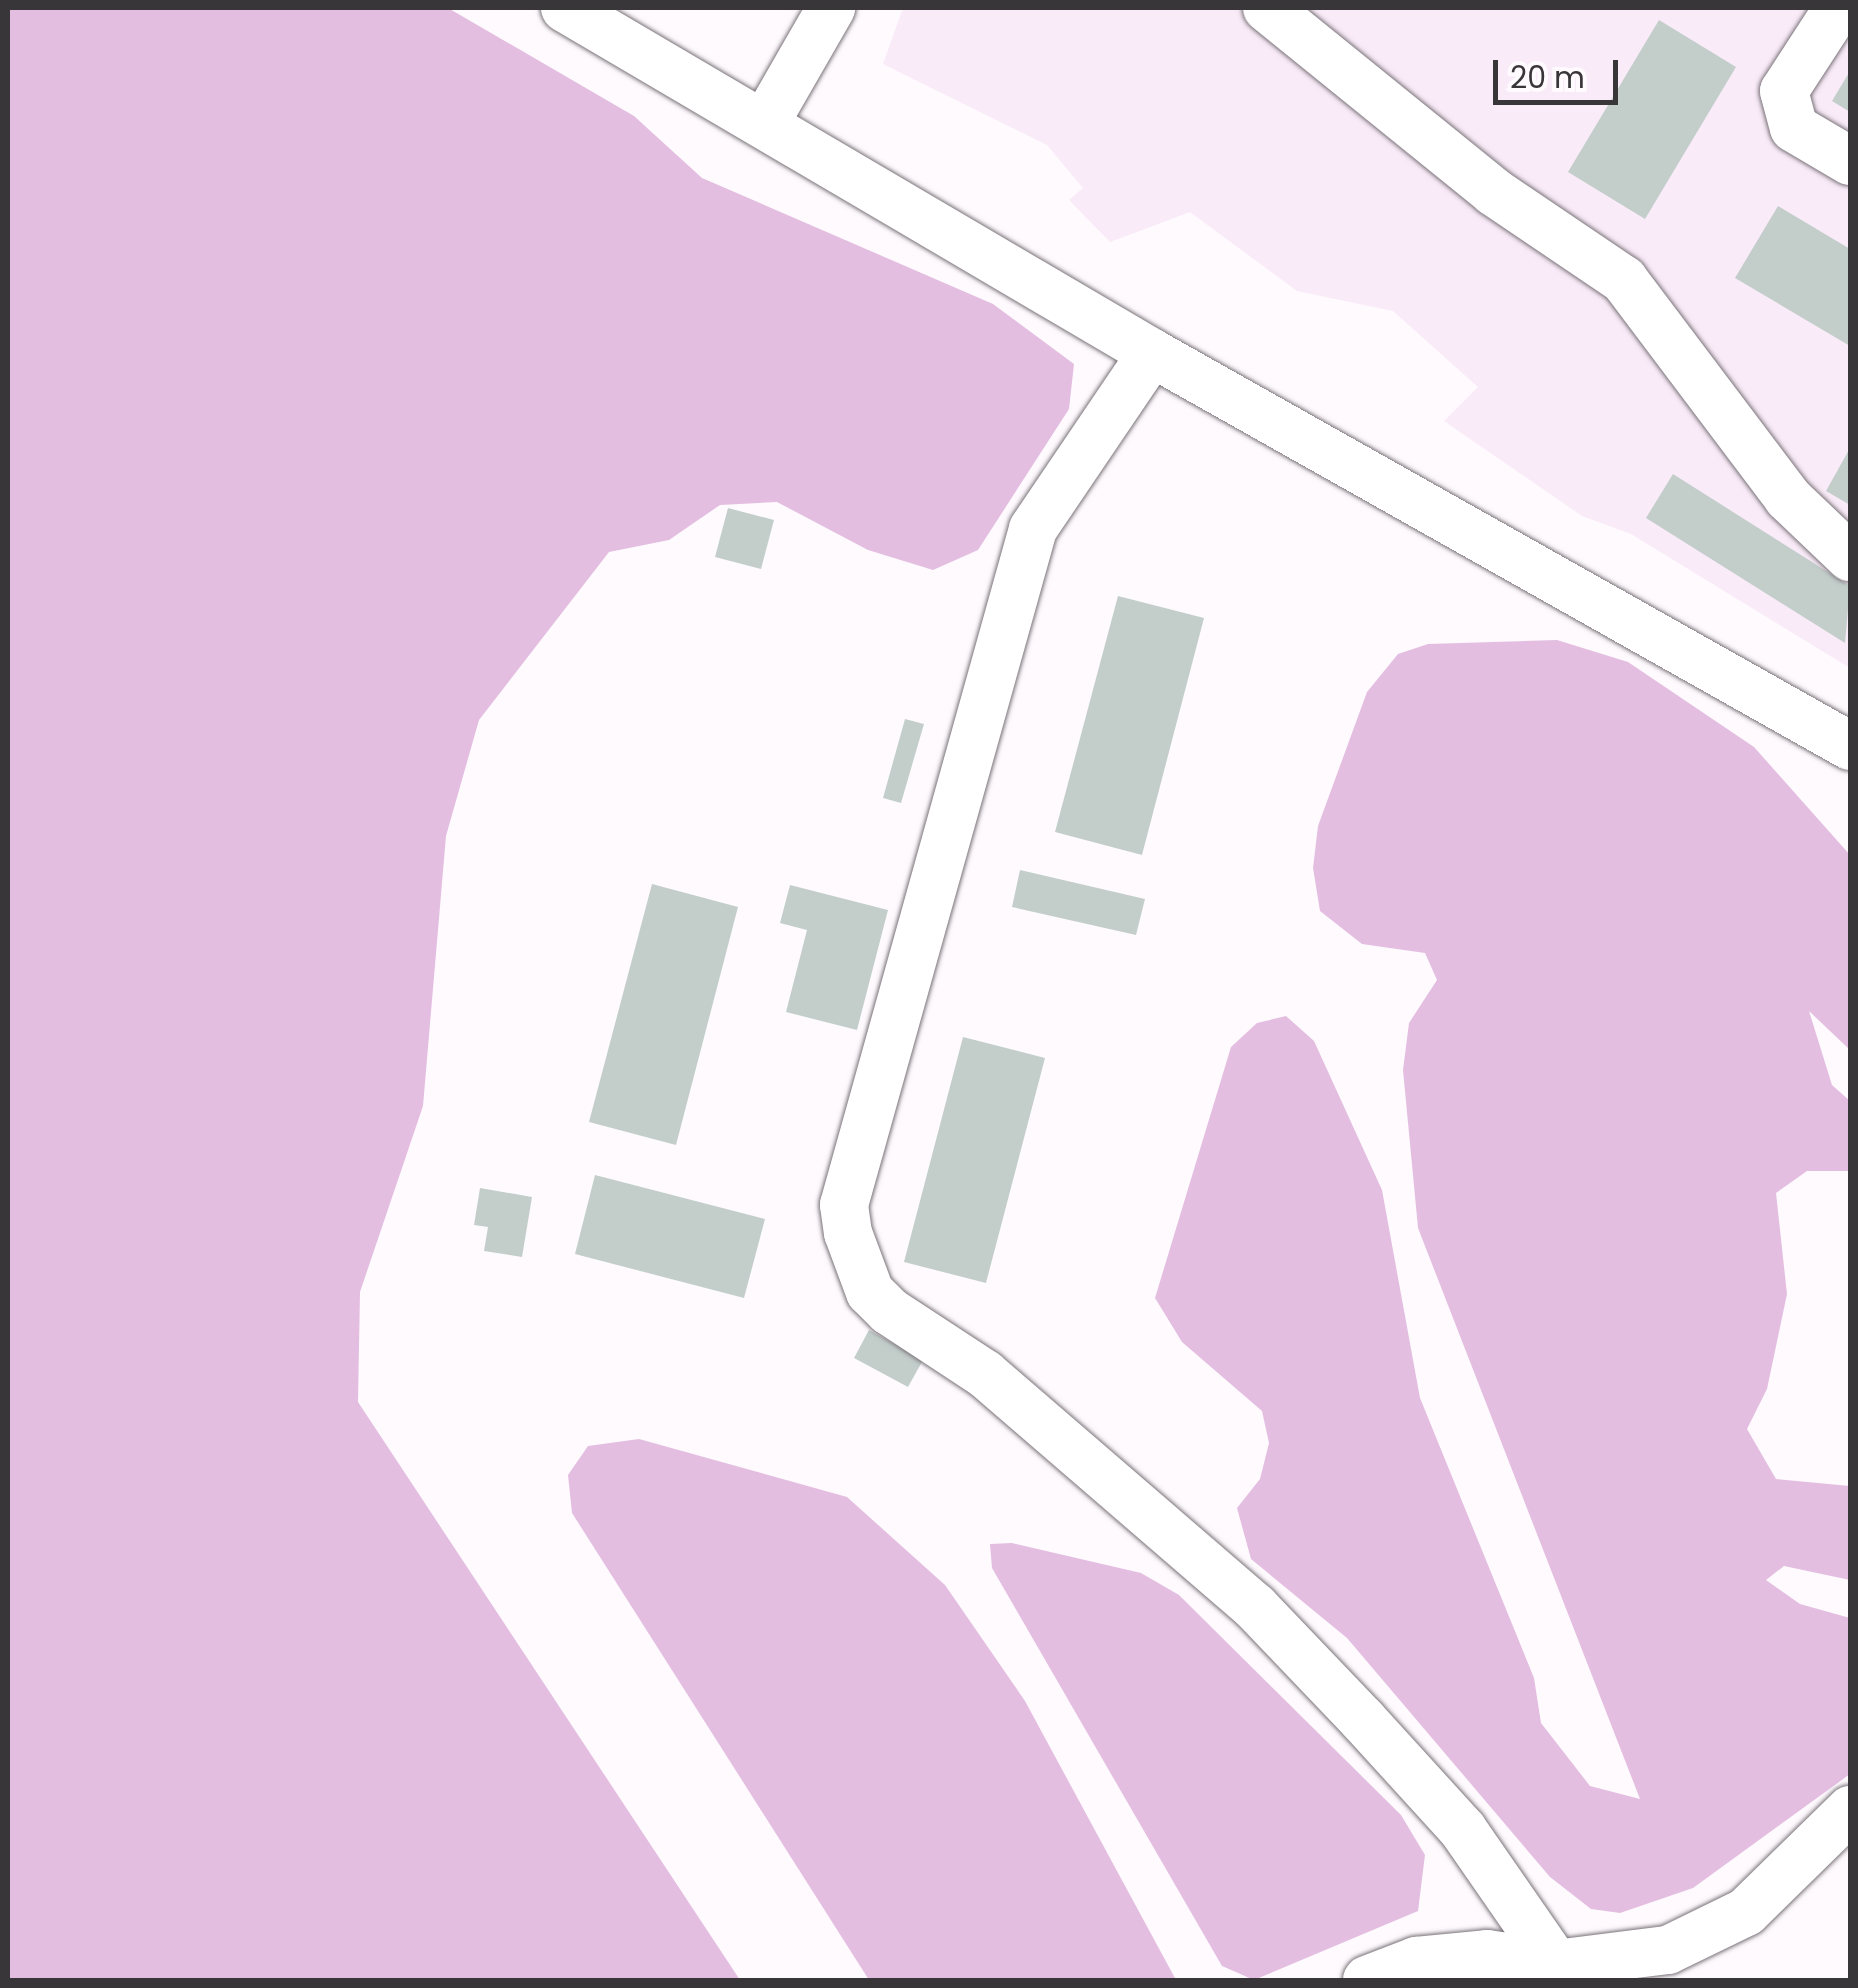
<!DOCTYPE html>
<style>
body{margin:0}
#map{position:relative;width:1858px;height:1988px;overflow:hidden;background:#fefafe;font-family:Poppins,sans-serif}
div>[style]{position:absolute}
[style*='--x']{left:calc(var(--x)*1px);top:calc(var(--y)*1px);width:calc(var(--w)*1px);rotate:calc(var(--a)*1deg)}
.built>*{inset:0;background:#f9ebf8}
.forest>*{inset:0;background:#e4bee1}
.building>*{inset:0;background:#c3cecb}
.roads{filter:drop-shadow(0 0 2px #7a7379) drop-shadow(0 0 2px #7a7379)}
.minor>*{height:48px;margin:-24px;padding:0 24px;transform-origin:24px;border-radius:24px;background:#fff}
span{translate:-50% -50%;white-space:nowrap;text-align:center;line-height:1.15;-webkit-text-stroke:10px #fefafe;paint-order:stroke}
.frame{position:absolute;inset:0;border:10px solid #393639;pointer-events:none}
.scale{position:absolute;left:1493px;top:60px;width:125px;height:45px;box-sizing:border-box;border:5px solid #393639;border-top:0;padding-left:12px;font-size:30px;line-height:35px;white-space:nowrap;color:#393639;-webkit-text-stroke:8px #fefafe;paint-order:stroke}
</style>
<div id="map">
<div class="built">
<i style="clip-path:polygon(903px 8px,1850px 8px,1850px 668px,1631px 534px,1582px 516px,1444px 421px,1478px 387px,1393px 311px,1297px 291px,1190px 212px,1110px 242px,1069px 200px,1083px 188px,1047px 145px,883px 64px)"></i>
</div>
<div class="forest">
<i style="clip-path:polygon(8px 8px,448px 8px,634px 116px,702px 178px,993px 304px,1074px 364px,1069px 409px,978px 550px,933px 570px,868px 550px,777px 502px,720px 505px,669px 540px,609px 552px,479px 720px,446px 836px,423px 1106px,360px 1292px,358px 1402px,740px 1980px,8px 1980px)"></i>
<i style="clip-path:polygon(1557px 640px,1628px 662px,1754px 747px,1850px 855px,1850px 1050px,1809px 1011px,1832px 1085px,1850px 1101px,1850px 1171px,1807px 1171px,1776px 1193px,1787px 1294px,1767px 1389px,1747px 1429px,1776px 1479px,1850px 1486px,1850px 1580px,1784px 1566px,1766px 1580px,1800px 1604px,1850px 1618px,1850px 1774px,1693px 1888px,1620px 1913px,1591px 1909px,1550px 1877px,1347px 1638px,1251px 1559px,1237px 1508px,1260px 1479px,1269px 1443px,1262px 1411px,1182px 1342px,1155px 1298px,1231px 1047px,1257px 1023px,1286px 1016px,1314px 1041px,1382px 1190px,1420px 1398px,1534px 1678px,1541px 1723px,1590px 1786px,1640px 1799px,1418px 1228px,1403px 1070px,1409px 1023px,1437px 980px,1425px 953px,1362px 944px,1320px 911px,1313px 868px,1318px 826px,1367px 692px,1398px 654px,1428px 644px)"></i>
<i style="clip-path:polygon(639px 1439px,847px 1497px,945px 1585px,1025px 1701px,1176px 1980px,869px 1980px,572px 1513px,568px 1475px,588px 1446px)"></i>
<i style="clip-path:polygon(1012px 1543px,1141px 1573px,1179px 1595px,1401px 1815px,1425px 1855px,1418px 1911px,1254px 1980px,1222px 1966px,992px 1568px,990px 1544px)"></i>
</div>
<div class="building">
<i style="clip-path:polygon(1659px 20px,1736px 67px,1645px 219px,1568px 172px)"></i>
<i style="clip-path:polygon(1850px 71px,1850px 112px,1832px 101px)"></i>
<i style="clip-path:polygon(1778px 206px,1850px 249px,1850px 346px,1735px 278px)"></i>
<i style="clip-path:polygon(1850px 448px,1850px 505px,1826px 491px)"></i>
<i style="clip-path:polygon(1673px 474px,1850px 586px,1845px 643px,1646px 518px)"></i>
<i style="clip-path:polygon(728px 508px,774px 520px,761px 569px,715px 557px)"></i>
<i style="clip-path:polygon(1118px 596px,1204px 618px,1142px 855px,1055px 832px)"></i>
<i style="clip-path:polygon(905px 719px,924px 724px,901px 803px,883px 798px)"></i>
<i style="clip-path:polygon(1020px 870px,1145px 899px,1136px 935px,1012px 907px)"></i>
<i style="clip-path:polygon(652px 884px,738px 907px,676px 1145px,589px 1122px)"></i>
<i style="clip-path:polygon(790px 885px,888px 910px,857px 1030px,786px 1012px,807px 930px,780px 923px)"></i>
<i style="clip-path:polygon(963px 1037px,1045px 1058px,986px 1283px,904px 1262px)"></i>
<i style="clip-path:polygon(595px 1175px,765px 1219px,744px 1298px,575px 1254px)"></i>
<i style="clip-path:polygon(480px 1188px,532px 1197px,522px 1257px,484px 1251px,488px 1227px,474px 1225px)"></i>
<i style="clip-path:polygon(869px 1330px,923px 1360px,908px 1387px,854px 1358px)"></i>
</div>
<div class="roads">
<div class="minor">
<i style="--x:565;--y:8;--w:681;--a:30.44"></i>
<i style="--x:1152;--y:353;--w:801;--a:29.38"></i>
<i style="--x:1267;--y:8;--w:292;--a:39"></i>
<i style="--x:1494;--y:192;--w:157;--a:34.1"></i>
<i style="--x:1624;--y:280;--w:273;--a:53"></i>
<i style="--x:1788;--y:498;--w:86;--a:43.6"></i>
<i style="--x:1838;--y:8;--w:99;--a:123"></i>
<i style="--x:1784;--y:91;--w:38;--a:75"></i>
<i style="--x:1794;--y:128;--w:65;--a:30.5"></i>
<i style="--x:765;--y:123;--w:133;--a:-60.1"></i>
<i style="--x:1152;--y:353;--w:212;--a:124.1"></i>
<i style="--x:1033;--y:529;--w:702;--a:105.62"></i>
<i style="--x:844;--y:1205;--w:28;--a:82"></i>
<i style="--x:848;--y:1233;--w:63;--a:69.6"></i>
<i style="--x:870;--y:1292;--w:27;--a:45"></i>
<i style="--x:889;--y:1311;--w:115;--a:33.3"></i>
<i style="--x:985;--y:1374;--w:357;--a:40.8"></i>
<i style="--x:1255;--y:1607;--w:156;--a:46.3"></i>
<i style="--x:1363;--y:1720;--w:149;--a:47.7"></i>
<i style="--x:1463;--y:1830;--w:183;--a:55.3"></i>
<i style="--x:1367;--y:1980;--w:53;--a:-21.2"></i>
<i style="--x:1416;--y:1961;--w:71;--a:-5.6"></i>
<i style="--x:1487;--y:1954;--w:69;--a:8.4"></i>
<i style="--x:1555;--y:1964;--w:114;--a:-7.1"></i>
<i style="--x:1668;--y:1950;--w:87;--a:-26"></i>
<i style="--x:1746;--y:1912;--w:146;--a:-44.4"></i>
</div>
</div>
<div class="frame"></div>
<div class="scale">20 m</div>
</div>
